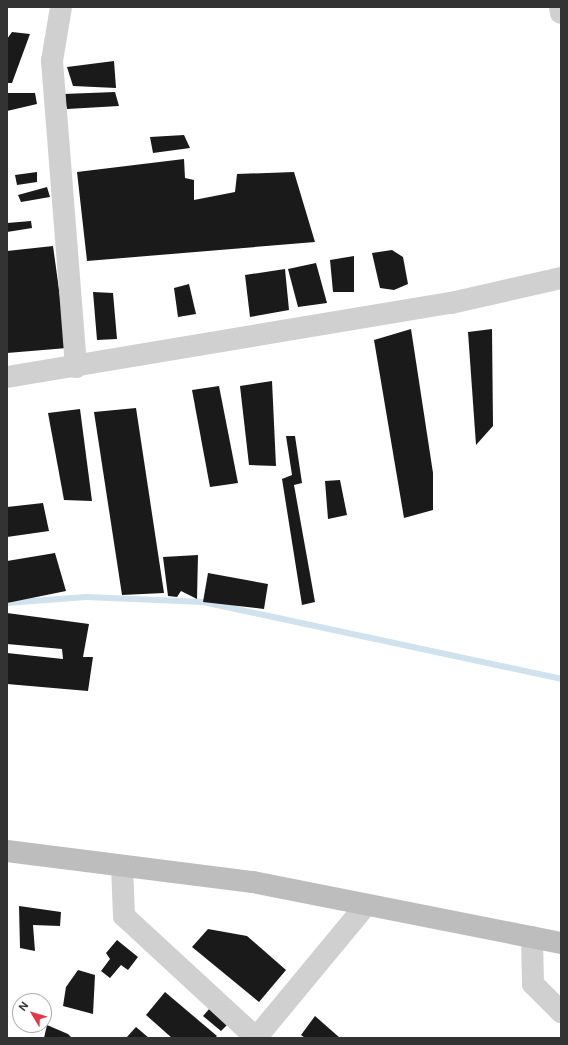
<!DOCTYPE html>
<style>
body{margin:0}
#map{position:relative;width:568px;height:1045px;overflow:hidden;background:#fff;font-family:"DM Sans",sans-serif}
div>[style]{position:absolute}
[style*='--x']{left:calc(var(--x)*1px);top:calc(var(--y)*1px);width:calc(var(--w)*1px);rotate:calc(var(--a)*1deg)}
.stream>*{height:6px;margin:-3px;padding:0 3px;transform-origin:3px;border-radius:3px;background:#cfe2ee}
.building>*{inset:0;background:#1a1a1a}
.street>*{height:22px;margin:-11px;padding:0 11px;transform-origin:11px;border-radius:11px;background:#d0d0d0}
.secondary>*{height:22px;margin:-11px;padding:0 11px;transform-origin:11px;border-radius:11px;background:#bdbdbd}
span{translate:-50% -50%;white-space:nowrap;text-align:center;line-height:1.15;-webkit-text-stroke:4px #fff;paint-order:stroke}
.frame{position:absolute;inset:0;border:8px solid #333;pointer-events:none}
.north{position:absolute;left:12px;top:993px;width:40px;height:40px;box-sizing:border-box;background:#fff;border:1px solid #adadad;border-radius:50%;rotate:308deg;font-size:11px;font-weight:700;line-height:16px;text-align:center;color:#333}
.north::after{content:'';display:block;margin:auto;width:14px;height:18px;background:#e63946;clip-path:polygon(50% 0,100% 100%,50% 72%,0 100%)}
</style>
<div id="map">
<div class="stream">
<i style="--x:7;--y:603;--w:79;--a:-4.3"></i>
<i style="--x:86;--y:597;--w:117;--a:2.4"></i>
<i style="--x:203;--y:602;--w:366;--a:12.1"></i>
</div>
<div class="building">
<i style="clip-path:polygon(12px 32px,30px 34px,12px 83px,7px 83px,7px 39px)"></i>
<i style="clip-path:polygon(114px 61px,116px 88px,73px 86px,67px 67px)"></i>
<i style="clip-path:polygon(115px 92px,119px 106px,67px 109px,63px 94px)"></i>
<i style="clip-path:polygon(7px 93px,35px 93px,37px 104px,7px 111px)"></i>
<i style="clip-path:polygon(184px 135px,190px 148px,153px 153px,150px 137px)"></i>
<i style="clip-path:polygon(184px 159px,185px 178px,194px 180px,194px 200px,235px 192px,237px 174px,294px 172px,315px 242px,87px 261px,77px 172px)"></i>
<i style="clip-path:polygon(37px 172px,37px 182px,17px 185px,15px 175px)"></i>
<i style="clip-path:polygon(47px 187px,50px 197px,21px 202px,18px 195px)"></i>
<i style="clip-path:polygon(31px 221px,32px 228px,7px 232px,7px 223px)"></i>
<i style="clip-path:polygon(53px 246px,67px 348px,7px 353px,7px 251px)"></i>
<i style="clip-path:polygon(392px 250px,403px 257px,408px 284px,394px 290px,380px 288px,372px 253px)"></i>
<i style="clip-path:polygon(354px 256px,354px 292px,333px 292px,330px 260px)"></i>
<i style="clip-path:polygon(316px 263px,327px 303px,298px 307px,288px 269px)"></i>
<i style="clip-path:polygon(285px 269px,289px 310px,250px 317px,245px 275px)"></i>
<i style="clip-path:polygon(189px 284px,196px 314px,178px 317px,174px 288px)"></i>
<i style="clip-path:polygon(93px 292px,113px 293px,117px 339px,97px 340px)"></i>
<i style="clip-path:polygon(411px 329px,433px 473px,433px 510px,404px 518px,374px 340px)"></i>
<i style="clip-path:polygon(492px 329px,493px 426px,476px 445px,468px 332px)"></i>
<i style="clip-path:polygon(272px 381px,276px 466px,249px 465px,240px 386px)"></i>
<i style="clip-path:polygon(219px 386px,238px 483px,210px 487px,192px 390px)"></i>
<i style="clip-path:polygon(136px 408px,164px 593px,122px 595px,94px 412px)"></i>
<i style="clip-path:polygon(80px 409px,92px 501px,64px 500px,48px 413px)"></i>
<i style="clip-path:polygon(286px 436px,295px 436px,302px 483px,294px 485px,315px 602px,302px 605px,282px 479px,292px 475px)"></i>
<i style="clip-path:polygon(340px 480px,347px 515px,328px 519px,325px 481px)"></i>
<i style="clip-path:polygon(43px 503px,49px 531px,7px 537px,7px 507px)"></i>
<i style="clip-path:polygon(55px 553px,66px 591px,7px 603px,7px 561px)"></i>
<i style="clip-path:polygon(198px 555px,197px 599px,181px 591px,177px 597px,168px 596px,163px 557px)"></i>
<i style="clip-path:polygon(208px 573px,268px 584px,264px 609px,203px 602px)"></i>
<i style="clip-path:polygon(7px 613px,89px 624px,83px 657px,93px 657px,88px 691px,7px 684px,7px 653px,63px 659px,62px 649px,7px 644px)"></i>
<i style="clip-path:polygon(19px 906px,61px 912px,60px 926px,33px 925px,35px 951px,20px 948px)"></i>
<i style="clip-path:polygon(208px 929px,247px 936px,286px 970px,259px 1002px,192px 947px)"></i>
<i style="clip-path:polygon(117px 940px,138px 957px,128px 970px,121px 965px,110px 978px,101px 971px,110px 959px,106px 953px)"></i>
<i style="clip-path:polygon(78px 970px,95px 975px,93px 1014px,63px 1006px,66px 987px)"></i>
<i style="clip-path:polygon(165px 992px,217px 1036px,215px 1038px,172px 1038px,146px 1015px)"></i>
<i style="clip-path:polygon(210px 1008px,228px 1024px,221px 1031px,203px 1016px)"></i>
<i style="clip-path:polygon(315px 1016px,340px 1038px,305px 1038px,301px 1035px)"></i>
<i style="clip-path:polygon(47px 1025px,68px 1034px,72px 1038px,44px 1038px)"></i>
<i style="clip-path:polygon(136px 1027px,149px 1038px,126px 1038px)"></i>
</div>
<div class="street">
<i style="--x:61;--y:7;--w:55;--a:99.5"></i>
<i style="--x:52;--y:61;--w:307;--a:85.5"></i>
<i style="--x:560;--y:7;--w:6;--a:81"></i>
<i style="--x:7;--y:377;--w:450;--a:-9.5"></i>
<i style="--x:451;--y:303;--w:113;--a:-12.8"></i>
<i style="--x:122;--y:866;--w:50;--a:87.7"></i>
<i style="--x:124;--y:916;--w:180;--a:42.7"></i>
<i style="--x:532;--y:937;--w:47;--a:88.8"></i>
<i style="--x:533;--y:984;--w:40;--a:45"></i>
<i style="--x:256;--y:1038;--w:173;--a:-50.4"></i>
</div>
<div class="secondary">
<i style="--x:7;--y:851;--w:248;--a:7.2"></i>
<i style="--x:253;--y:882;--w:314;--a:11.2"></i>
</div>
<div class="frame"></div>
<div class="north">N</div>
</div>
